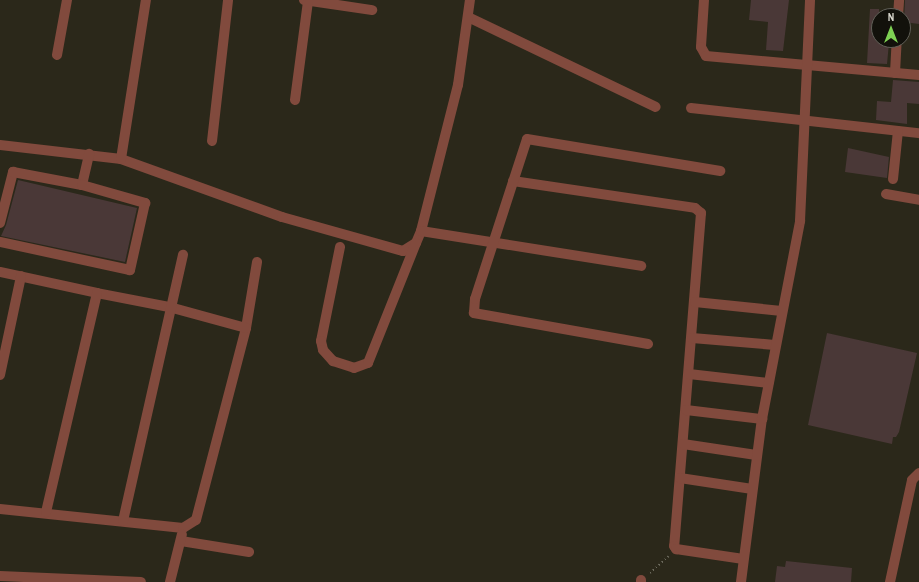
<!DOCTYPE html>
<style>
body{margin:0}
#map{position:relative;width:919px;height:582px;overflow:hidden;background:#2b281a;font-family:"Archivo Narrow",sans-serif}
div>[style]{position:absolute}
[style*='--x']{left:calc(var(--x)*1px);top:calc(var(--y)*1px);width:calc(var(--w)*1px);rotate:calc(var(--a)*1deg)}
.building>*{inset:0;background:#4a3837}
.path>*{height:2px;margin-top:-1px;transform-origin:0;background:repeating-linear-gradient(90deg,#6c6a5d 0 1px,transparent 0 4px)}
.minor>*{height:10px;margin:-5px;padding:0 5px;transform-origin:5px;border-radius:5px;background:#814a3d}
span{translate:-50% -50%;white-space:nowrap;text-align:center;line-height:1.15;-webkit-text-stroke:4px #12110b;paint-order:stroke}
.north{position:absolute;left:871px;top:8px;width:40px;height:40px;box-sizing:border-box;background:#12110b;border:1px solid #616058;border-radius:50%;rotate:0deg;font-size:11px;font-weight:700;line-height:16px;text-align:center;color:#d7d6cc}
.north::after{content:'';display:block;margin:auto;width:14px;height:18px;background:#7ed153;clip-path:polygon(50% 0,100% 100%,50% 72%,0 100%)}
</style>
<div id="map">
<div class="building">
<i style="clip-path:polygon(751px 0,789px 0,783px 51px,766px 50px,768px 22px,749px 20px)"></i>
<i style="clip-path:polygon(905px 0,919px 0,919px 24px,904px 22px)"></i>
<i style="clip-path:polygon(870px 9px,879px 9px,879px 40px,888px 40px,889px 43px,887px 64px,867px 63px)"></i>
<i style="clip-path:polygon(893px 80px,919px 82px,919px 104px,907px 103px,907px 124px,876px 120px,877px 101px,891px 102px)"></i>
<i style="clip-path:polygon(848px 148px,889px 157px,887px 178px,845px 172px)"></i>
<i style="clip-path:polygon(18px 180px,137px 208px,125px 262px,1px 236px,6px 225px)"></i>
<i style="clip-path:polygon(827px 333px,917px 353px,899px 432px,896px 437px,893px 437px,892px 444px,808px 425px)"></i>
<i style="clip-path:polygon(786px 561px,852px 568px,851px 582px,775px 582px,777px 566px,785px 567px)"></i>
</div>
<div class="path">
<i style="--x:650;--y:573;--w:25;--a:-42"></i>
</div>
<div class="minor">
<i style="--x:304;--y:0;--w:69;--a:8.4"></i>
<i style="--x:704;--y:0;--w:47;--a:93.7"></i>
<i style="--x:701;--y:47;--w:10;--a:61"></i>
<i style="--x:706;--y:56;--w:214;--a:5.1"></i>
<i style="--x:898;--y:16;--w:16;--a:-86"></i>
<i style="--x:468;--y:17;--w:208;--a:25.6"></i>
<i style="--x:57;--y:55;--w:56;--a:-79.7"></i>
<i style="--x:895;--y:73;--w:33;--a:-87"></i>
<i style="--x:295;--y:100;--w:100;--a:-82.5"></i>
<i style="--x:691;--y:108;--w:229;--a:6.3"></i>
<i style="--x:212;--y:141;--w:142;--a:-83.5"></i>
<i style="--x:0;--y:145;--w:122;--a:6.6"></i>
<i style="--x:121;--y:159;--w:171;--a:19.8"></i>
<i style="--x:282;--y:217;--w:126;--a:15.7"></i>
<i style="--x:403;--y:251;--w:15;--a:-32"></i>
<i style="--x:416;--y:243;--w:13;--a:-67"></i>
<i style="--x:421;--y:231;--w:151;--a:-75.8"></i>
<i style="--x:458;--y:85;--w:86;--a:-82"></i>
<i style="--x:121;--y:159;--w:161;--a:-81.1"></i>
<i style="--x:893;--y:179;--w:48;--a:-84.1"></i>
<i style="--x:513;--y:181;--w:184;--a:8.4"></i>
<i style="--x:695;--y:208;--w:8;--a:40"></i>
<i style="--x:701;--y:213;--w:334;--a:94.6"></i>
<i style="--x:674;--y:546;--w:4;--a:56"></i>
<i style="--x:676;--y:549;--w:68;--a:8.5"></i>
<i style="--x:82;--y:185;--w:32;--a:-77"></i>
<i style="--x:886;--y:194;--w:34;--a:10"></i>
<i style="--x:0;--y:223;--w:53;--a:-75.7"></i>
<i style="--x:13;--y:172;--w:70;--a:10.7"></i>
<i style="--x:82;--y:185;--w:66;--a:15.9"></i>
<i style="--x:145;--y:203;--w:69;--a:102.6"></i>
<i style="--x:130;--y:270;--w:133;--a:-167.8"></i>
<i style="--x:421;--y:231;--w:223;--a:9"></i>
<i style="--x:340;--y:247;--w:96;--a:101.4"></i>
<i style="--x:321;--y:341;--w:9;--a:77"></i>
<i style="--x:323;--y:350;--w:15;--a:48"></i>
<i style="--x:333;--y:361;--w:22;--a:18"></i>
<i style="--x:354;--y:368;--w:15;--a:-20"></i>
<i style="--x:368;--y:363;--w:129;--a:-68.2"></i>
<i style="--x:0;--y:272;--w:99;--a:12.2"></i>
<i style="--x:695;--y:302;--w:87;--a:5.9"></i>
<i style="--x:246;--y:328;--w:67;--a:-80.5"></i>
<i style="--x:692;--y:338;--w:83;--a:4.8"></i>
<i style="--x:648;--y:344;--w:177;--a:-169.9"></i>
<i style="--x:474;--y:313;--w:14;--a:-86"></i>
<i style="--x:475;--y:299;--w:168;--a:-72"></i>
<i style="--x:527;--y:139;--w:196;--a:9.4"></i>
<i style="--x:689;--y:374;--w:80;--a:6.5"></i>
<i style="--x:0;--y:375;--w:101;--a:-78"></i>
<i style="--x:686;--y:410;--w:77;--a:6.8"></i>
<i style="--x:683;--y:444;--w:74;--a:8.6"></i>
<i style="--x:680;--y:478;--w:73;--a:8.7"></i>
<i style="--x:0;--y:509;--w:184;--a:5.9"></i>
<i style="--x:183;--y:528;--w:15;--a:-32"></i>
<i style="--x:196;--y:520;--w:198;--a:-75.4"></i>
<i style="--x:246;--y:328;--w:80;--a:-164.7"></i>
<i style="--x:169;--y:307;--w:73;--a:-169"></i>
<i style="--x:97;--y:293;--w:225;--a:103.1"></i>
<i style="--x:123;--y:521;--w:273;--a:-77.3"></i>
<i style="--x:181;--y:541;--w:69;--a:9.2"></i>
<i style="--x:0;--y:576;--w:141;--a:2.4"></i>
<i style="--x:170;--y:582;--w:49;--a:-76"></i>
<i style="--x:641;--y:582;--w:2;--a:-90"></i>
<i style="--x:741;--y:582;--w:164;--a:-82.7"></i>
<i style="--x:762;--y:419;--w:202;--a:-79.1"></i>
<i style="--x:800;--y:221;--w:221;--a:-87.4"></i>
<i style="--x:890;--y:582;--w:104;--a:-77.8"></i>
<i style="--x:912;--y:480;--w:10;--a:-45"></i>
</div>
<div class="north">N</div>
</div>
